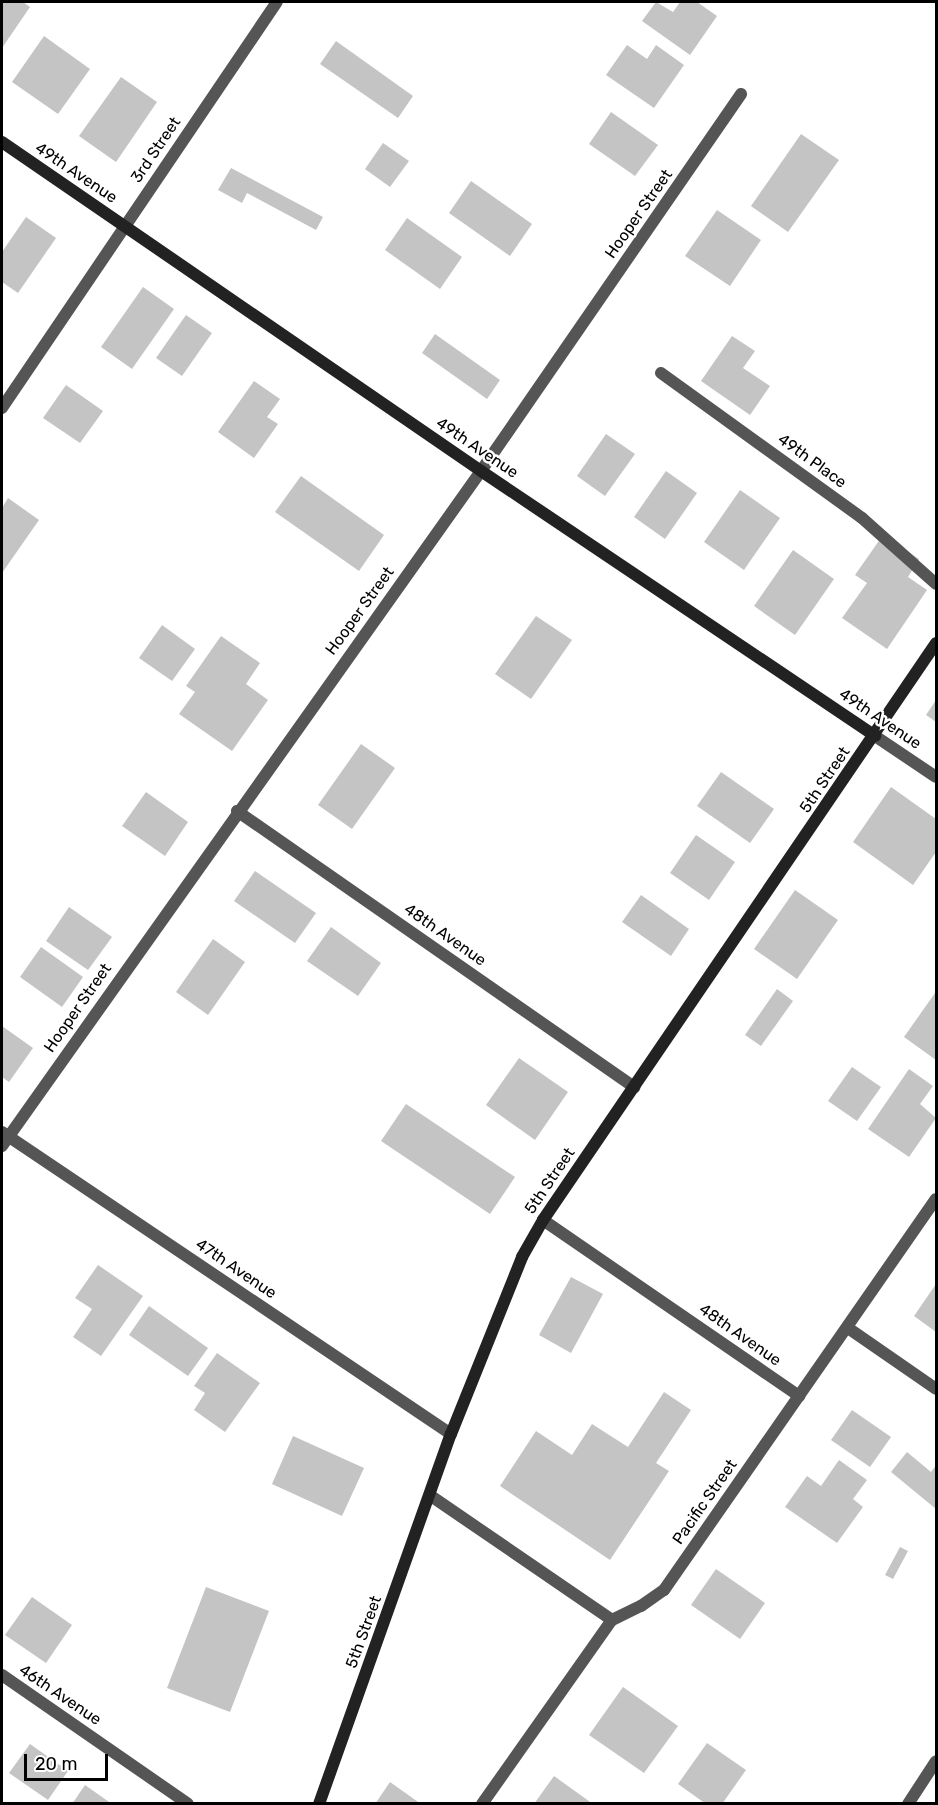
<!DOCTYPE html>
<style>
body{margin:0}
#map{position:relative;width:938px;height:1805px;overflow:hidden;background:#fff;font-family:Rubik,sans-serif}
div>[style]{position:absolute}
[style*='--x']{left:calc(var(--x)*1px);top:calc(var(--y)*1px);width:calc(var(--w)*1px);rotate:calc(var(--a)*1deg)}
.building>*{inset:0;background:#c4c4c4}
.street>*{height:12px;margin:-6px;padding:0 6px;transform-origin:6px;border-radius:6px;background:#555}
.secondary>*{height:12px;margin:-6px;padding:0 6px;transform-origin:6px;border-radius:6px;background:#222}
span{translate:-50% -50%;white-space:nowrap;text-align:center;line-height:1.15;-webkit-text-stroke:5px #fff;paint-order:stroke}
.street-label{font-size:16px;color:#000}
.frame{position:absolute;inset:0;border:3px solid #000;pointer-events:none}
.scale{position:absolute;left:24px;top:1754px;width:84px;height:27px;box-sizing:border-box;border:3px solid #000;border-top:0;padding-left:8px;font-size:18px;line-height:21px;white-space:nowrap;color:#000;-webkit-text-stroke:4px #fff;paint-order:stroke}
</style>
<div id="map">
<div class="building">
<i style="clip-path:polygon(2px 2px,23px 2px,30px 7px,2px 48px)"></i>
<i style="clip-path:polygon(656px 2px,673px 12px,680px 2px,697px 2px,717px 16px,690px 55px,642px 21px)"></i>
<i style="clip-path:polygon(44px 36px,90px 69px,58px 114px,12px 82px)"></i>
<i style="clip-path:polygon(336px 41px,413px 96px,398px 118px,320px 64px)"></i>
<i style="clip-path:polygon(627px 45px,647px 59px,656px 45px,684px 65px,654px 108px,606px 75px)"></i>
<i style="clip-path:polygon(121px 77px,157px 102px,116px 162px,79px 136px)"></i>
<i style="clip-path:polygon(611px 112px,658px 145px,635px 176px,589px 144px)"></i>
<i style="clip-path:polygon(801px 134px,839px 160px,788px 232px,751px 206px)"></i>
<i style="clip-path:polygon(383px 143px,409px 161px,390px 187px,365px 169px)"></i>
<i style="clip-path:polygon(231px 168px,323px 217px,316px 230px,247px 193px,242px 203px,218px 190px)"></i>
<i style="clip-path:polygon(471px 181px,532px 224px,510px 256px,449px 213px)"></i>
<i style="clip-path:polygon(717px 210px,761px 240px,730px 286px,685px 256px)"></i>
<i style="clip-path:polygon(26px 217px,56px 238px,18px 293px,2px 282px,2px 252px)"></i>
<i style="clip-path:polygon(407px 218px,462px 257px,440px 289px,385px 250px)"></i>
<i style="clip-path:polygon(143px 287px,174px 309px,132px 369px,101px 347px)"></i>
<i style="clip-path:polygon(186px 315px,212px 333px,182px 376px,156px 358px)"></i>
<i style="clip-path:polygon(435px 334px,500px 380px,487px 399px,422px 353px)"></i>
<i style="clip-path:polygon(732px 336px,755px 351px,743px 368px,770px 386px,750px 415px,701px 381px)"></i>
<i style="clip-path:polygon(254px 381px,280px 399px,267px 417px,278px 424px,254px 458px,218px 432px)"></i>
<i style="clip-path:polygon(66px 385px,103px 411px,80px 443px,43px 418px)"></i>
<i style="clip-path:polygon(606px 434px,635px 454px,605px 496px,577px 476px)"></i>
<i style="clip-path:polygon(666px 471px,697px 493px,665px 539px,634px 517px)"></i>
<i style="clip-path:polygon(301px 476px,384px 535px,359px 571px,275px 512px)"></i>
<i style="clip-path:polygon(740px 490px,780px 518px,744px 570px,704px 542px)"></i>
<i style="clip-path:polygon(8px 498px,39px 520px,2px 573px,2px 508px)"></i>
<i style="clip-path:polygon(883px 535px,919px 559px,908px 577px,927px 590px,887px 649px,842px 618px,867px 583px,855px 575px)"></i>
<i style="clip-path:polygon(793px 550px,834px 579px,795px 635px,754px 606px)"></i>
<i style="clip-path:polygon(536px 616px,572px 640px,531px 699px,495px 674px)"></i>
<i style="clip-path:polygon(162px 625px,195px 649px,172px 681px,139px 658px)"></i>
<i style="clip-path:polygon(221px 636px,260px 663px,246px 684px,268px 700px,232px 751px,179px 714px,195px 692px,186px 686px)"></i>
<i style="clip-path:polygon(936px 700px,936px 722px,926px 715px)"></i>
<i style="clip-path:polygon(361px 744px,395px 768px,352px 829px,318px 805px)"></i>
<i style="clip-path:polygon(721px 772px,774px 809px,750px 843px,697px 806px)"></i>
<i style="clip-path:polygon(891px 787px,936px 819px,936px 852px,913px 885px,853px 842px)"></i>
<i style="clip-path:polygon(146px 792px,188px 822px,165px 856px,122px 826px)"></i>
<i style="clip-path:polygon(696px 835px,735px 862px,709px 900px,670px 873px)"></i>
<i style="clip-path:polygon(255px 871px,316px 913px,295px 943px,234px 901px)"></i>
<i style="clip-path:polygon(795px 890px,838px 920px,797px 979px,754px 949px)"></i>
<i style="clip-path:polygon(641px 895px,689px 929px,671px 956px,622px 922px)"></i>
<i style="clip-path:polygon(69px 907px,112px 937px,88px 970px,46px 941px)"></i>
<i style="clip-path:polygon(331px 927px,381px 963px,358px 996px,307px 961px)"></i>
<i style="clip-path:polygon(213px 939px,245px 962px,208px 1015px,176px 992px)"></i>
<i style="clip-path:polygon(41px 947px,83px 977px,62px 1007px,20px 977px)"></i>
<i style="clip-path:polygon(777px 989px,793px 1001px,761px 1046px,745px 1035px)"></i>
<i style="clip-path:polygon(935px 993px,936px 994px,936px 1060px,904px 1037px)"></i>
<i style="clip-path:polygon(2px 1026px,33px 1048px,9px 1082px,2px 1077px)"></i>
<i style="clip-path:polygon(519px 1058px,568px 1092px,535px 1140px,486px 1105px)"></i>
<i style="clip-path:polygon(852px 1067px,881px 1087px,857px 1121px,828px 1101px)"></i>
<i style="clip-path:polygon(909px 1069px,933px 1086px,920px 1104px,936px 1118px,909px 1157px,868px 1129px)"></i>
<i style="clip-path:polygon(406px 1104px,515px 1177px,490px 1214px,381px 1141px)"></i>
<i style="clip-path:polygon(98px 1265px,143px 1296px,101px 1356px,73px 1337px,92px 1309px,75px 1298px)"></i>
<i style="clip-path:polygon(571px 1277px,603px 1294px,571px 1353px,539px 1335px)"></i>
<i style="clip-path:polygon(936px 1284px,936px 1332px,914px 1316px)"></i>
<i style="clip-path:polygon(149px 1306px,208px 1348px,188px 1376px,129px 1335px)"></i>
<i style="clip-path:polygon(217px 1353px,260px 1383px,225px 1432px,194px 1410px,205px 1393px,194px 1386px)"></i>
<i style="clip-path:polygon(664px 1392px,691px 1410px,656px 1463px,669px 1471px,610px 1560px,500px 1486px,536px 1431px,572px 1455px,592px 1424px,628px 1447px)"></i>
<i style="clip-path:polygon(852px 1410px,891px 1437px,870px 1467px,831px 1440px)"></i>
<i style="clip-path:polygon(293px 1436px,364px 1468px,342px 1516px,272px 1484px)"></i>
<i style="clip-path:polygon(907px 1452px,931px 1472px,936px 1465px,936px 1509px,891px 1472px)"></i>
<i style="clip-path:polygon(839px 1460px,867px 1480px,853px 1499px,863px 1507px,837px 1543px,785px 1507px,807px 1476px,821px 1486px)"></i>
<i style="clip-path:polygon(900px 1547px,908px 1551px,893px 1579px,885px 1575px)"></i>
<i style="clip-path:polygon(716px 1569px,765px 1603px,740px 1639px,691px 1605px)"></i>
<i style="clip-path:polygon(206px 1587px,269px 1611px,230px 1712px,167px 1688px)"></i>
<i style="clip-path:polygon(32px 1597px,72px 1625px,46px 1663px,5px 1635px)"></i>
<i style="clip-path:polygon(623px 1687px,678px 1726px,644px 1773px,589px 1735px)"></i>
<i style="clip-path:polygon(707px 1743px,746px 1770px,722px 1804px,706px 1804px,678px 1784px)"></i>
<i style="clip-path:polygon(30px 1744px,68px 1771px,48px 1800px,9px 1773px)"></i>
<i style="clip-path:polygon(554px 1776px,593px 1804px,534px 1804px)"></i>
<i style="clip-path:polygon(390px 1782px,421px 1804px,375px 1804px)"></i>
<i style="clip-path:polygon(85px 1785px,112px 1804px,72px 1804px)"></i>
</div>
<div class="street">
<i style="--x:661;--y:373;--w:248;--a:35.8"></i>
<i style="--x:862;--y:518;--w:99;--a:41.7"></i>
<i style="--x:2;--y:408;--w:490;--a:-55.9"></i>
<i style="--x:875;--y:736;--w:73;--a:33.9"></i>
<i style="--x:237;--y:811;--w:484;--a:34.8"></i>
<i style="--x:2;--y:1132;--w:541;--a:33.93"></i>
<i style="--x:2;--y:1146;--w:828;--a:-54.64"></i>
<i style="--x:481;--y:471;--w:458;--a:-55.4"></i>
<i style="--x:543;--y:1220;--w:311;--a:34.5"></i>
<i style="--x:848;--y:1328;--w:107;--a:34.7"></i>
<i style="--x:431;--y:1496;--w:219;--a:34.4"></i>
<i style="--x:2;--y:1675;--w:226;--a:34.7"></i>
<i style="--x:482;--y:1804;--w:225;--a:-54.8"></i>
<i style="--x:612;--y:1620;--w:32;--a:-26"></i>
<i style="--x:641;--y:1606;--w:28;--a:-35"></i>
<i style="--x:664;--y:1590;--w:476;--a:-55.2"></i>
<i style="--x:908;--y:1804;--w:51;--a:-56.9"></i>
</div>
<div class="secondary">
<i style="--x:2;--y:142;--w:581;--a:34.48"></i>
<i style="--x:481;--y:471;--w:475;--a:33.9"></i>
<i style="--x:319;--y:1804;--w:393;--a:-70.4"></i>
<i style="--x:451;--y:1434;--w:191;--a:-68.1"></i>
<i style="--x:522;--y:1257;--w:43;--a:-60.4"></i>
<i style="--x:543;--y:1220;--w:698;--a:-55.74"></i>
</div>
<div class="street-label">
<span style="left:156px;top:150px;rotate:-56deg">3rd Street</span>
<span style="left:76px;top:173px;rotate:34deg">49th Avenue</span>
<span style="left:639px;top:214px;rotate:-55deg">Hooper Street</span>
<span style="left:477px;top:448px;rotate:34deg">49th Avenue</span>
<span style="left:812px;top:461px;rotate:36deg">49th Place</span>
<span style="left:360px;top:611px;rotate:-54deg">Hooper Street</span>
<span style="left:880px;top:719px;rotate:34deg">49th Avenue</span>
<span style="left:825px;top:780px;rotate:-56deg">5th Street</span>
<span style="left:445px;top:935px;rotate:35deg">48th Avenue</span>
<span style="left:78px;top:1008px;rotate:-55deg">Hooper Street</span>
<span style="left:550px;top:1181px;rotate:-56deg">5th Street</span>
<span style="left:236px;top:1269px;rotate:34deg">47th Avenue</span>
<span style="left:740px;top:1335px;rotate:35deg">48th Avenue</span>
<span style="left:705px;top:1502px;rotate:-55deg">Pacific Street</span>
<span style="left:364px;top:1632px;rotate:-70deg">5th Street</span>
<span style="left:60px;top:1695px;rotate:34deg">46th Avenue</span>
</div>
<div class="frame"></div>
<div class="scale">20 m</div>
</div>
